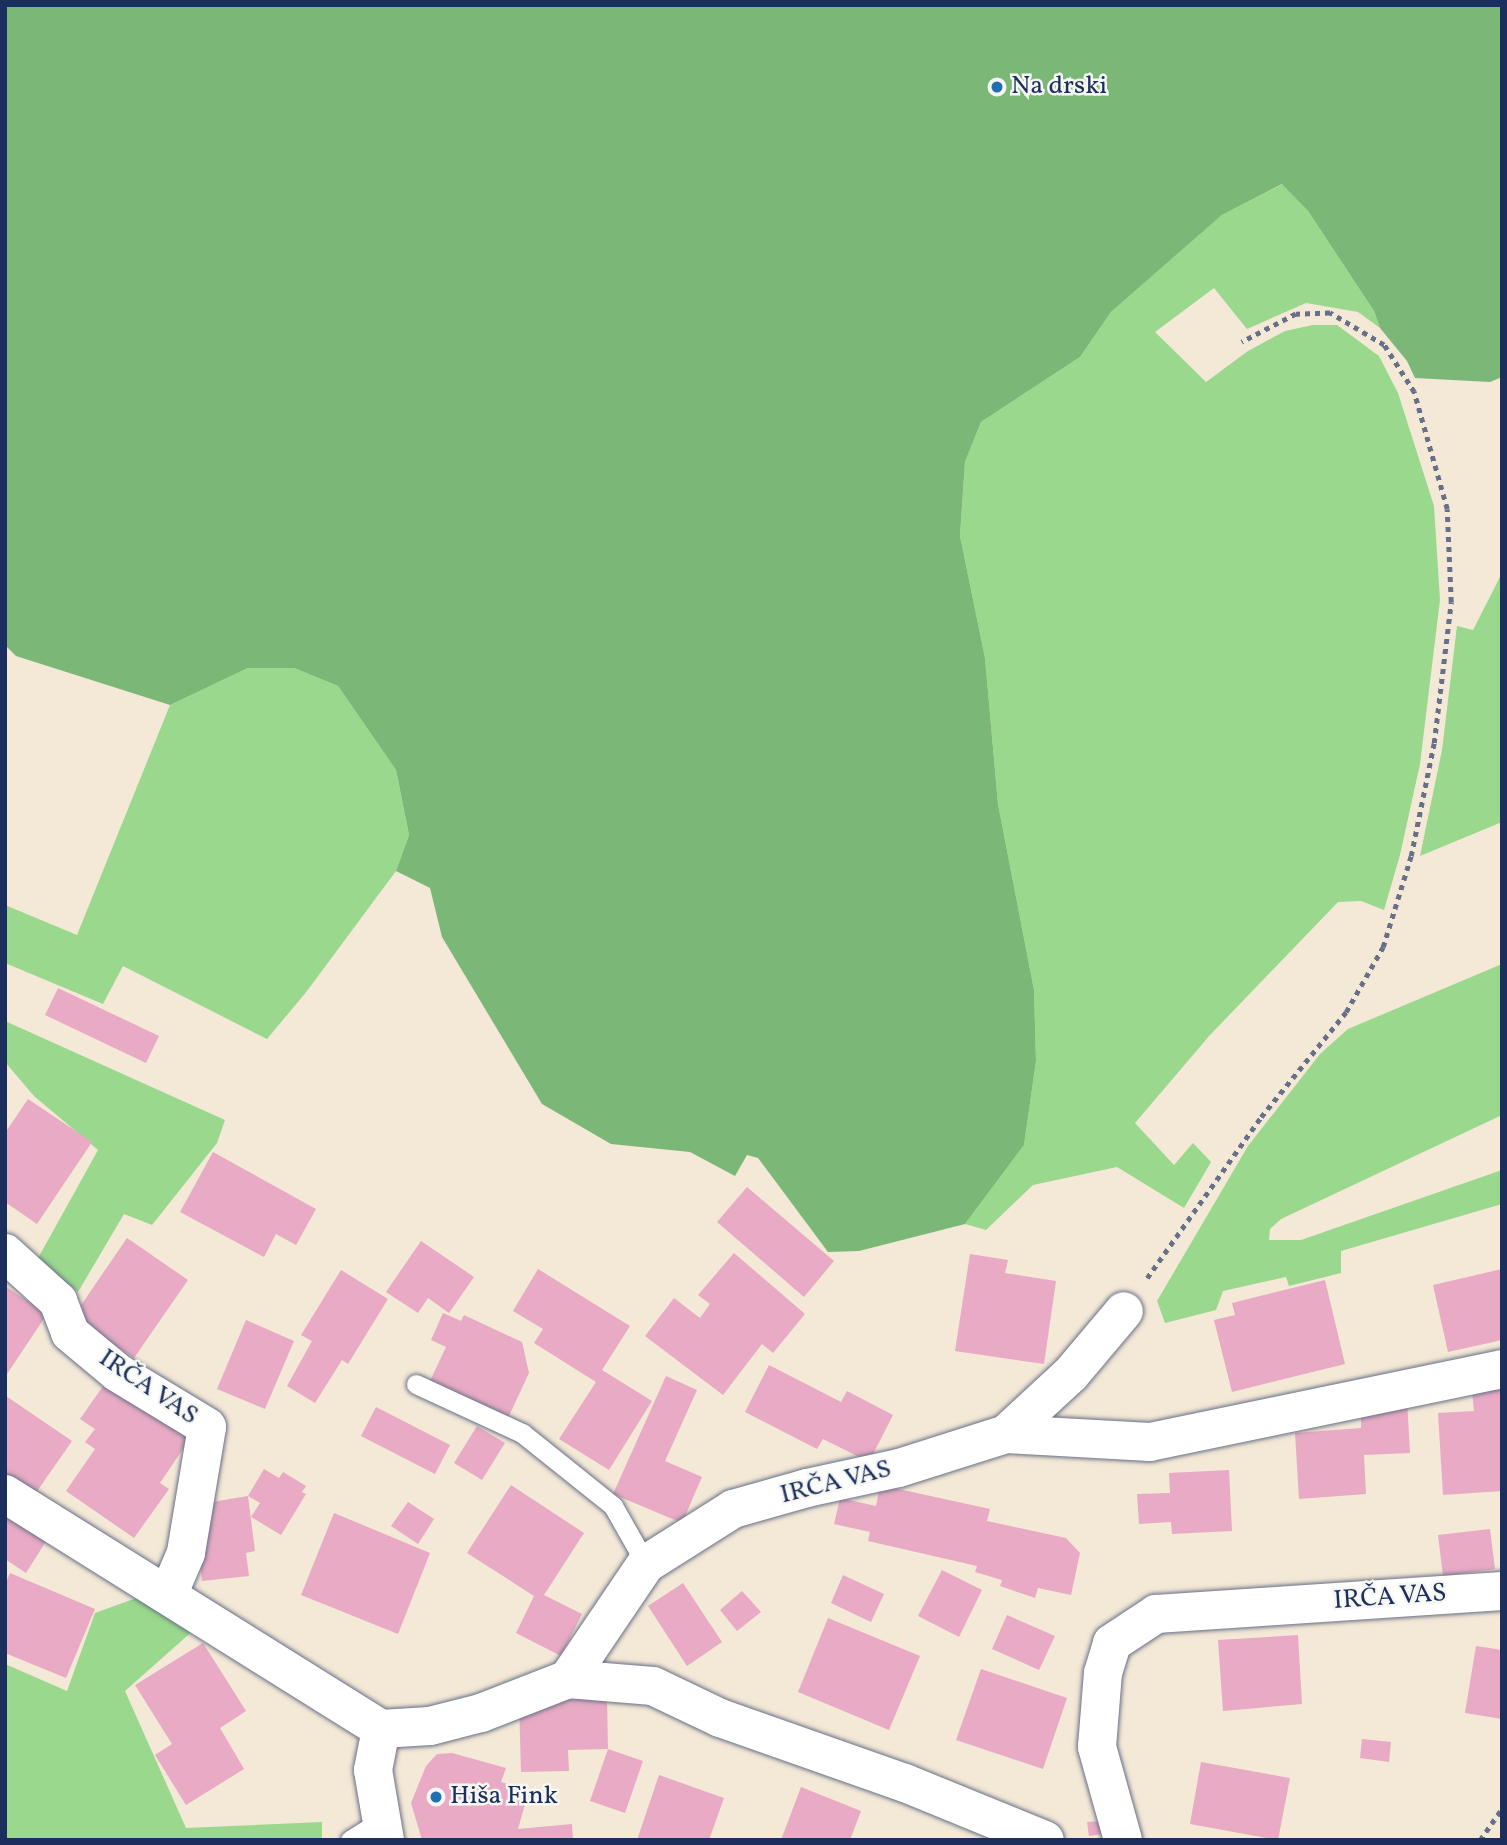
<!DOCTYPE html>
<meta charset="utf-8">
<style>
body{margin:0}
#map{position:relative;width:1507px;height:1845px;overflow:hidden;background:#f4e8d6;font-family:Vollkorn,serif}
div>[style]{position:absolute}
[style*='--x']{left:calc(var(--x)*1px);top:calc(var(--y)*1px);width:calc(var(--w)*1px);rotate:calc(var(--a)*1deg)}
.green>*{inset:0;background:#9ad88d}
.forest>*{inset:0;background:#7bb878}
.building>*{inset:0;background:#e8aac4}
.path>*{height:4.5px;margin-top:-2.25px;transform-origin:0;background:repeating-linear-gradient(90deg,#677088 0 5px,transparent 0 10px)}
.roads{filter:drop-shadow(0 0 2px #677088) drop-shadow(0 0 2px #677088)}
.lane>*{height:19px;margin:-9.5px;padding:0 9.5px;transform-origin:9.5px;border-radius:9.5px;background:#fff}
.street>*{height:38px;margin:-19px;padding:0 19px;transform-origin:19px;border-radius:19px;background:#fff}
.dots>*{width:19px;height:19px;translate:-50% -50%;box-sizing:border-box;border:4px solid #f6f6f2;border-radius:50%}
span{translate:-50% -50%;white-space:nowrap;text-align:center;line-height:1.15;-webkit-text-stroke:5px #f6f6f2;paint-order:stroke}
.poi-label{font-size:26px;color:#1b2f5e}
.left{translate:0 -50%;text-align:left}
.street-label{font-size:26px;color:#1b2f5e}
.frame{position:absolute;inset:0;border:7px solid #1b2f5e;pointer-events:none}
</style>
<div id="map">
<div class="green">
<i style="clip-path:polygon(1283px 184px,1308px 211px,1374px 311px,1380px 328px,1358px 312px,1306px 303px,1247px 329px,1214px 288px,1155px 332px,1206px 382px,1248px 351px,1285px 331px,1313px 325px,1337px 325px,1379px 356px,1398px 393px,1434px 506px,1440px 600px,1420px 764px,1400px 855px,1384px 910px,1361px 901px,1338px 902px,1210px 1035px,1135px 1123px,1174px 1165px,1193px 1143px,1211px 1162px,1184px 1208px,1117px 1167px,1033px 1185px,986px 1230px,965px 1224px,1024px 1145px,1036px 1061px,1034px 990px,998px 804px,985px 658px,960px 536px,965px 462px,981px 422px,1080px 357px,1111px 312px,1222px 215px)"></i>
<i style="clip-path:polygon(1502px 573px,1502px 822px,1420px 856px,1442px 750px,1457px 626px,1473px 630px)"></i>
<i style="clip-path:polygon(248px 668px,294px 668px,338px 686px,396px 770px,409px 835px,396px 871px,307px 991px,267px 1039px,123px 966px,103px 1004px,5px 963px,5px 905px,77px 935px,170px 705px)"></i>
<i style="clip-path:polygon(1502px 964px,1502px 1115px,1281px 1219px,1270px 1229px,1269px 1240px,1301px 1240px,1502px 1170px,1502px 1204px,1341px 1251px,1341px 1273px,1289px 1286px,1286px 1277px,1223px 1291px,1216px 1310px,1165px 1323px,1157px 1301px,1248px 1146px,1320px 1054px,1348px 1029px)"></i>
<i style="clip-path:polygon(5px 1021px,225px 1120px,217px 1143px,152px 1225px,124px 1214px,78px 1292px,37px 1260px,98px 1150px,34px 1096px,5px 1062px)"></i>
<i style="clip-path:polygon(139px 1597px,196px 1628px,125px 1691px,186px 1828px,322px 1822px,322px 1840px,5px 1840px,5px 1664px,67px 1691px,95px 1613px)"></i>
</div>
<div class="forest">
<i style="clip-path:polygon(5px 5px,1502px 5px,1502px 377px,1490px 382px,1415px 378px,1407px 361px,1380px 328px,1374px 311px,1308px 211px,1282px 184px,1222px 215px,1111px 312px,1080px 357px,981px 422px,965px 462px,960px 536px,985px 658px,998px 804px,1034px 990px,1036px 1061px,1024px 1145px,965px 1224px,859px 1251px,828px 1252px,758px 1158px,747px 1155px,735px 1176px,690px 1152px,611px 1144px,542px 1104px,442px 937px,430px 888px,396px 871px,409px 835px,396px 770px,338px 686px,294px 668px,248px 668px,170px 705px,16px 656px,5px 645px)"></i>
</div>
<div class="building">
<i style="clip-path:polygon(58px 988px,159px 1036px,146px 1063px,45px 1015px)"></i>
<i style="clip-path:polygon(28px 1099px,92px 1142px,37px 1224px,5px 1202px,5px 1133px)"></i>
<i style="clip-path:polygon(213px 1152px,316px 1209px,296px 1245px,276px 1234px,264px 1257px,180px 1212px)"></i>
<i style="clip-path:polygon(747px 1187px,834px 1261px,804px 1297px,717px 1222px)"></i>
<i style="clip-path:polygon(127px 1238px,188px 1280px,134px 1358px,73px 1317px)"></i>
<i style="clip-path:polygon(421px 1241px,474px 1277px,449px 1313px,428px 1298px,418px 1313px,386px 1292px)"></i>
<i style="clip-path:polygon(734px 1253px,805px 1314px,773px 1353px,762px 1344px,723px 1395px,645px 1336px,674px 1298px,700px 1318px,710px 1304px,698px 1295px)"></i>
<i style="clip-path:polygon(970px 1254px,1008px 1260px,1005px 1273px,1056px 1281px,1044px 1364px,955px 1351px)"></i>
<i style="clip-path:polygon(538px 1269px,630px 1326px,602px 1370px,652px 1401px,609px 1470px,559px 1439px,596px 1382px,534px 1343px,543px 1329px,513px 1311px)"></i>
<i style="clip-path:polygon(1502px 1269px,1502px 1340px,1448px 1352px,1433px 1285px)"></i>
<i style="clip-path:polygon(341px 1270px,388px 1299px,348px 1364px,342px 1360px,315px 1403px,287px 1386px,312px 1341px,301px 1335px)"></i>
<i style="clip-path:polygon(1325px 1280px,1345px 1364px,1232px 1392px,1214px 1320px,1235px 1315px,1232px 1303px)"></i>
<i style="clip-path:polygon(5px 1286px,47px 1314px,5px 1377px)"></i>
<i style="clip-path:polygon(443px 1313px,461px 1321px,464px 1315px,522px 1342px,529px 1373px,508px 1418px,430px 1381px,446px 1347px,431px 1340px)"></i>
<i style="clip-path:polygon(246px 1320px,294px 1341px,265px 1409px,217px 1389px)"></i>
<i style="clip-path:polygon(769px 1365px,841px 1402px,847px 1391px,893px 1415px,869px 1462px,823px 1439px,817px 1449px,745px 1412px)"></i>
<i style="clip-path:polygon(666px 1376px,697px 1390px,665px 1461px,702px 1477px,682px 1523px,613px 1494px)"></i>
<i style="clip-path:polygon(108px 1379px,191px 1437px,160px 1483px,169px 1489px,134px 1538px,66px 1491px,95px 1449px,85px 1442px,95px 1429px,80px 1419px)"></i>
<i style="clip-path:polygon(1502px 1389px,1502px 1491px,1443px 1495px,1438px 1413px,1474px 1411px,1472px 1391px)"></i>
<i style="clip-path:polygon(6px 1396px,72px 1441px,33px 1497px,5px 1478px)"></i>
<i style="clip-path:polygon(1407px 1400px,1410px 1453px,1364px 1455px,1366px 1494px,1299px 1499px,1295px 1433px,1361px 1428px,1361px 1403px)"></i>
<i style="clip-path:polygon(376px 1407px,450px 1445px,435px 1474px,361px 1436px)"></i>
<i style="clip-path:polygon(477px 1426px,505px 1443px,482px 1480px,454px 1463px)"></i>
<i style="clip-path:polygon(264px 1469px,279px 1478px,283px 1472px,306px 1486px,302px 1492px,306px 1494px,281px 1535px,251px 1517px,260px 1503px,248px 1496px)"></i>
<i style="clip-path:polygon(1229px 1470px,1232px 1531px,1172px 1534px,1171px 1522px,1139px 1524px,1137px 1494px,1170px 1493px,1169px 1473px)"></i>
<i style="clip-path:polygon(511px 1485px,584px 1533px,544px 1595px,582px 1614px,561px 1656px,516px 1633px,534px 1596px,467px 1553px)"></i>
<i style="clip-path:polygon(880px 1485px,990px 1509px,987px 1521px,1066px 1538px,1080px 1553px,1071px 1595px,1038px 1588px,1035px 1598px,1000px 1586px,1002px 1580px,975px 1572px,977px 1566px,868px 1541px,870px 1532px,834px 1524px,840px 1498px,876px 1506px)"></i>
<i style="clip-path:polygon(248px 1496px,255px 1551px,246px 1553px,249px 1576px,202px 1581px,195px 1527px,212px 1502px)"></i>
<i style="clip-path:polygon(408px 1502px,434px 1519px,418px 1544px,391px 1526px)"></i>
<i style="clip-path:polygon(5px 1506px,50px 1535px,26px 1573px,5px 1559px)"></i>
<i style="clip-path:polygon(334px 1513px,430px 1553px,398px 1634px,301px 1595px)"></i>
<i style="clip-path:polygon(1490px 1529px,1495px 1569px,1443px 1576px,1438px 1535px)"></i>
<i style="clip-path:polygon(942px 1570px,982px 1590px,959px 1637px,918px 1616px)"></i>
<i style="clip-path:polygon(10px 1573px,95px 1609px,66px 1678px,5px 1653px,5px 1585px)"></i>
<i style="clip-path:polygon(843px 1575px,884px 1594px,871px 1622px,831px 1603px)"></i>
<i style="clip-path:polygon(683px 1583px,722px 1642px,687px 1666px,648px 1606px)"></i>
<i style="clip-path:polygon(742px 1591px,761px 1612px,737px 1631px,720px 1610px)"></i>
<i style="clip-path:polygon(1007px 1615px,1055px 1636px,1039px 1670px,992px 1649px)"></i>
<i style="clip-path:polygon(828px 1618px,920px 1656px,889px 1730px,798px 1692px)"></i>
<i style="clip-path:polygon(1298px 1635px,1302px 1704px,1223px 1711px,1218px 1640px)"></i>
<i style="clip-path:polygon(203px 1643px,246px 1711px,220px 1728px,244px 1769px,186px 1805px,155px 1755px,172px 1744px,135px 1685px)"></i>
<i style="clip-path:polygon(1476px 1646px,1502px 1650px,1502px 1719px,1465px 1713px)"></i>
<i style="clip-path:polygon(981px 1669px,1067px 1698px,1043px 1769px,956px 1740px)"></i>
<i style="clip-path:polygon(607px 1698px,608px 1749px,568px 1750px,569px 1771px,521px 1772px,519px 1701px)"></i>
<i style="clip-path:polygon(1362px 1739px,1391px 1742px,1389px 1762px,1360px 1758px)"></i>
<i style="clip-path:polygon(608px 1749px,643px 1761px,625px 1813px,590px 1801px)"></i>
<i style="clip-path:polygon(452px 1753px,506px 1768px,501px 1782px,529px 1790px,518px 1829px,572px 1824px,573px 1840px,422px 1840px,411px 1803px,426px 1766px,437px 1754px)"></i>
<i style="clip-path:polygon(1201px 1762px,1290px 1778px,1278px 1840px,1190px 1824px)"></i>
<i style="clip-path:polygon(659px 1775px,724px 1798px,709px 1840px,637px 1840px)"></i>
<i style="clip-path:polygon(801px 1787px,861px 1811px,850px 1840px,781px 1840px)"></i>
<i style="clip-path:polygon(1101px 1821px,1103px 1834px,1089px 1836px,1087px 1822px)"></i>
</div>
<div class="path">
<i style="--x:1147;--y:1278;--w:197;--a:-54.7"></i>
<i style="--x:1261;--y:1117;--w:135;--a:-51"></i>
<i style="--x:1346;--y:1012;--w:75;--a:-60.4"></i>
<i style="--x:1383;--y:947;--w:95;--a:-72.9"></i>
<i style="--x:1411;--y:856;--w:115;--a:-78.5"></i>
<i style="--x:1434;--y:743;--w:142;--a:-83.1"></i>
<i style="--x:1451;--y:602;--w:93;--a:-92.5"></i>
<i style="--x:1447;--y:509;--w:122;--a:-105.8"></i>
<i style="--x:1414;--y:392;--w:56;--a:-122.6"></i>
<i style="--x:1384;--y:345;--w:63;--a:-149.3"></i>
<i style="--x:1330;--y:313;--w:34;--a:178"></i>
<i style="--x:1296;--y:314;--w:61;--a:152.6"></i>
<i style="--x:1480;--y:1840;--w:38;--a:-55"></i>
</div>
<div class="roads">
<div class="lane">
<i style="--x:416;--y:1384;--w:117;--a:24.8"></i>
<i style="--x:522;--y:1433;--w:117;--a:38.7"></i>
<i style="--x:613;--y:1506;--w:67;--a:60.4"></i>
<i style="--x:350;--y:1840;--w:36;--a:-32"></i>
</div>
<div class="street">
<i style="--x:5;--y:1253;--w:72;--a:42.2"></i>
<i style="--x:58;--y:1301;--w:34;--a:69"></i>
<i style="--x:70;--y:1333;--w:62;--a:39.8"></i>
<i style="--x:118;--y:1373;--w:104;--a:31.2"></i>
<i style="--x:207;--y:1427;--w:128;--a:99.5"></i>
<i style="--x:186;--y:1553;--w:46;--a:113.2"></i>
<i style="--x:1006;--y:1434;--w:144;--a:3.2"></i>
<i style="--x:1150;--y:1442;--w:359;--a:-11.7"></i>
<i style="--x:5;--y:1494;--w:443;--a:32"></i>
<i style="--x:381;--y:1729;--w:49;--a:-3.5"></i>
<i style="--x:430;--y:1726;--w:53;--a:-14.3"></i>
<i style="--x:481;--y:1713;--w:93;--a:-21.3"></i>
<i style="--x:568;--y:1679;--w:85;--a:4.7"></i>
<i style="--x:653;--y:1686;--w:74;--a:25.5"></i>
<i style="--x:720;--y:1718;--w:196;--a:19.4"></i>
<i style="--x:905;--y:1783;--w:151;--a:22.2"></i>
<i style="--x:568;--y:1679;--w:139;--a:-55.9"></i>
<i style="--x:646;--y:1564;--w:103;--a:-32.3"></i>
<i style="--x:733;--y:1509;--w:77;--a:-15.8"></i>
<i style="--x:807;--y:1488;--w:94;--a:-12.3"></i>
<i style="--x:899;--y:1468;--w:112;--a:-17.6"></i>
<i style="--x:1006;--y:1434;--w:88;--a:-42.7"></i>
<i style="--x:1071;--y:1374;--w:82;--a:-49.9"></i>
<i style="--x:381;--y:1729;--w:42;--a:101"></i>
<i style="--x:373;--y:1770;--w:71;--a:80.3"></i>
<i style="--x:1123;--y:1840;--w:97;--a:-105.6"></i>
<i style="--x:1097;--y:1747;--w:74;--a:-85.4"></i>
<i style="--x:1103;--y:1673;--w:31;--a:-73"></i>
<i style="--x:1112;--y:1643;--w:53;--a:-33.4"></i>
<i style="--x:1156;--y:1614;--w:347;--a:-3.8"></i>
</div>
</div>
<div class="dots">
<i style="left:997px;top:87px;background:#1f6fb2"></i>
<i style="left:436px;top:1797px;background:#1f6fb2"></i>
</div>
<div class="poi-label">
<span class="left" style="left:1011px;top:87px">Na drski</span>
<span class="left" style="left:450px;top:1797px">Hiša Fink</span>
</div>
<div class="street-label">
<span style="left:148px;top:1388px;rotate:34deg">IRČA VAS</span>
<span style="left:836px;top:1483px;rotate:-14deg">IRČA VAS</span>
<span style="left:1390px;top:1598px;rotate:-4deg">IRČA VAS</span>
</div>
<div class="frame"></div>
</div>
